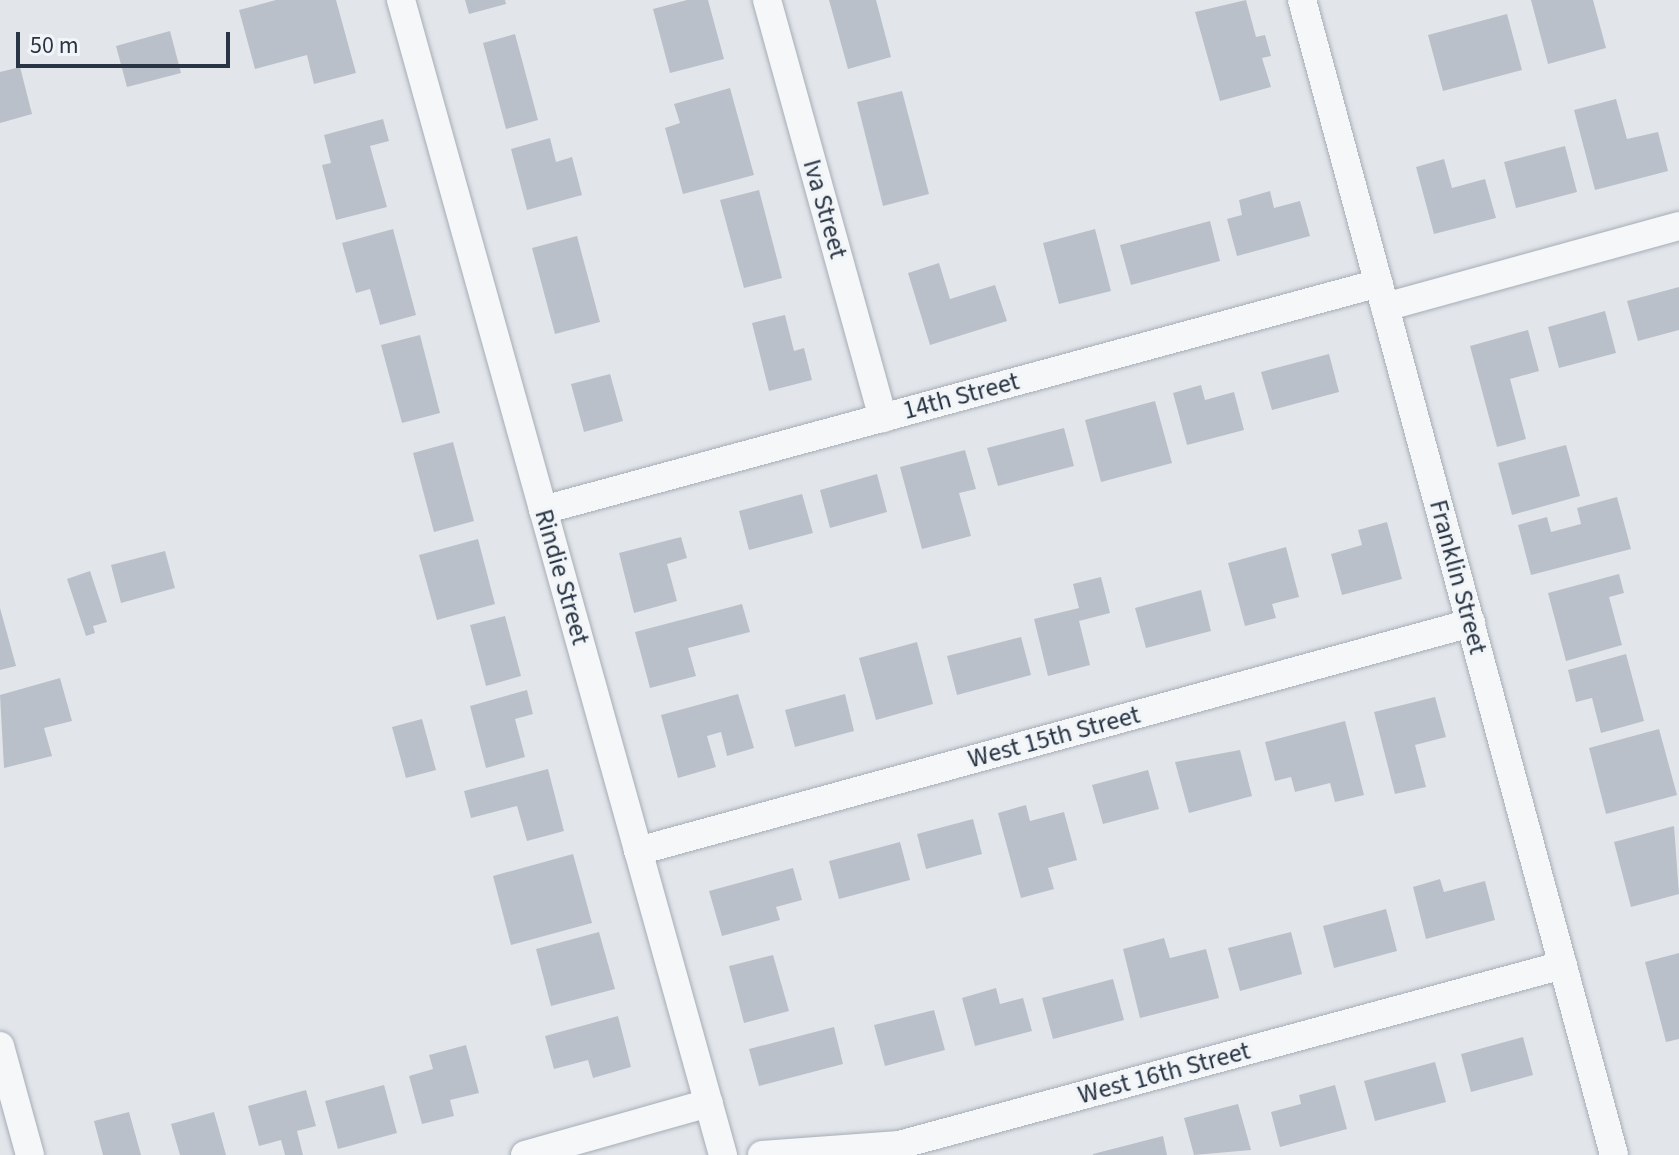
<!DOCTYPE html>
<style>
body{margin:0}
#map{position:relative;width:1679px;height:1155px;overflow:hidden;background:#e2e6eb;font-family:"Source Sans 3",sans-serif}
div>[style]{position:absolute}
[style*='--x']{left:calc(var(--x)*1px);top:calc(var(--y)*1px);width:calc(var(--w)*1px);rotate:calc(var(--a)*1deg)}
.building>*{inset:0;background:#b9c0c9}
.roads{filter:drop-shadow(0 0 2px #a7adb6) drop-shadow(0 0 2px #a7adb6)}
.minor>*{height:28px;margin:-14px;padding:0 14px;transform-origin:14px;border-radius:14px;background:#f5f7f9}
span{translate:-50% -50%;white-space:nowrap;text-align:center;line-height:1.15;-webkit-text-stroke:6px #f2f5f8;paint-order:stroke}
.street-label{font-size:26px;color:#293544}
.scale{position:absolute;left:16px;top:32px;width:214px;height:36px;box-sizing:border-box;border:4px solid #293544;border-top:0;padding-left:10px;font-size:24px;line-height:28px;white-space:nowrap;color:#293544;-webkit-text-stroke:6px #f2f5f8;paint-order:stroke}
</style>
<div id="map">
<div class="building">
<i style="clip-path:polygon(276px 0,336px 0,356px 73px,314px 84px,307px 55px,255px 69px,239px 10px)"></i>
<i style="clip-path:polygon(465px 0,505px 0,506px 4px,469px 14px)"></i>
<i style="clip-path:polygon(687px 0,708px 0,724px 59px,670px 73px,653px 9px)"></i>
<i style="clip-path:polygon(829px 0,876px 0,891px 57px,848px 69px)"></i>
<i style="clip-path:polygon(1246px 0,1256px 37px,1265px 35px,1271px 56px,1262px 58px,1271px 87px,1220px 101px,1195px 12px)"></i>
<i style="clip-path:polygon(1531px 0,1593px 0,1606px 48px,1548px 64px)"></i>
<i style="clip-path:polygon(1507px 14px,1522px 70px,1443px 91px,1428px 35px)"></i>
<i style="clip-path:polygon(170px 31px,181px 73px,127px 87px,116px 46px)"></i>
<i style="clip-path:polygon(515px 34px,538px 120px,506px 129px,483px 43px)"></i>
<i style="clip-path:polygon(20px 67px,32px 114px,0 123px,0 72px)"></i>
<i style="clip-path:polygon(730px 88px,754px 175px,683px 194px,665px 128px,680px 123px,674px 104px)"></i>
<i style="clip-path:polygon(902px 91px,929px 194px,883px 206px,857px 102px)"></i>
<i style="clip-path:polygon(1616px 99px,1627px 139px,1658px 132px,1668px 171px,1595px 190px,1574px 110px)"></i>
<i style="clip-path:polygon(383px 119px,389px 141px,370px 146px,387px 207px,336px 220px,322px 165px,331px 163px,324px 135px)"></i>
<i style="clip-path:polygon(550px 138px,556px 162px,572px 157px,582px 195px,527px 210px,511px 149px)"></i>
<i style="clip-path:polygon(1565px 146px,1577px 192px,1516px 208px,1504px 162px)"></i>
<i style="clip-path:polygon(1444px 159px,1452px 188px,1485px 179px,1496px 218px,1434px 234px,1416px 167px)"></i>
<i style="clip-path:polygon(759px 190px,782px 278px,744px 288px,720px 200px)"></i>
<i style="clip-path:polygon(1270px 191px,1274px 208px,1300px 201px,1310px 236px,1237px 256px,1227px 219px,1242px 215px,1239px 200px)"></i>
<i style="clip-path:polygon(1210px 221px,1220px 261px,1131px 285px,1120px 245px)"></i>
<i style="clip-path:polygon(393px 229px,416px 315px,380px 325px,370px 289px,356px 293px,342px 243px)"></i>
<i style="clip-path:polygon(1095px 229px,1111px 291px,1059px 304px,1043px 243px)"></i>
<i style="clip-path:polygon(577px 236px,600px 322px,555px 334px,532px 248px)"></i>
<i style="clip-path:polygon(939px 263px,950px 299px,995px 285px,1007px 321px,930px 345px,908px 273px)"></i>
<i style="clip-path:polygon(1679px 287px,1679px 330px,1638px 341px,1627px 301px)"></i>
<i style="clip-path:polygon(1605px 311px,1616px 353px,1559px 368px,1548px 327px)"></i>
<i style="clip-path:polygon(785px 315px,794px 351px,804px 348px,812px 380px,769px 391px,752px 323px)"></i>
<i style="clip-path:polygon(1528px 330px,1539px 371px,1510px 379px,1526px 439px,1497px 447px,1470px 346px)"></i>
<i style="clip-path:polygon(420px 335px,440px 413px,402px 423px,381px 345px)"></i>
<i style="clip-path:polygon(1329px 354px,1339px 392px,1272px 410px,1261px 372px)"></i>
<i style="clip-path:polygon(610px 374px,623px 421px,584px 432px,571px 384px)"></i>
<i style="clip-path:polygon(1201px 385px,1205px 400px,1234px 392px,1244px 430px,1187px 445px,1173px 393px)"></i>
<i style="clip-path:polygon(1155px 401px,1172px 463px,1101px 482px,1085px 420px)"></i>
<i style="clip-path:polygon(1064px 428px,1074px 466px,998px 486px,987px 448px)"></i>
<i style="clip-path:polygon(453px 442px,474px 521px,434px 532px,413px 453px)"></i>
<i style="clip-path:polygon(1566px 445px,1580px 496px,1512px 515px,1498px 463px)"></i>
<i style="clip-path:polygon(965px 450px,976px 489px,959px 493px,971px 536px,922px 549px,900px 467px)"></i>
<i style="clip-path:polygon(877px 474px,887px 512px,830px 528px,820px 490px)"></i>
<i style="clip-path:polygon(802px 494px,813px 533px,749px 550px,739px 511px)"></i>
<i style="clip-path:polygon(1617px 497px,1631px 549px,1531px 575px,1518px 525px,1547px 517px,1551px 532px,1581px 524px,1577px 508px)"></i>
<i style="clip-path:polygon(1387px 522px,1402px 579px,1342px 595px,1331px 554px,1362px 545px,1358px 530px)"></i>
<i style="clip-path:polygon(681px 537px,687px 558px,667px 564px,677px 601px,634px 613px,619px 553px)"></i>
<i style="clip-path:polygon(478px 539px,495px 604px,437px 620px,419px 555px)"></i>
<i style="clip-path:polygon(1286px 547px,1299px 597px,1272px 604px,1276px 618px,1245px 626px,1228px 563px)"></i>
<i style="clip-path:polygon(165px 551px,175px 588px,121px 603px,111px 565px)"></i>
<i style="clip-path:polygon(90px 571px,107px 622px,93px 626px,95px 633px,86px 636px,67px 579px)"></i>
<i style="clip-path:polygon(1619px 574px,1624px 593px,1609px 597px,1622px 645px,1566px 661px,1548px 593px)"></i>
<i style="clip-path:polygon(1101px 577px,1110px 613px,1079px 621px,1090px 665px,1048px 676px,1034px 619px,1079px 608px,1073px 584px)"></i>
<i style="clip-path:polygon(1201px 590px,1211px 631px,1146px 648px,1135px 608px)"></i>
<i style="clip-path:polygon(742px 604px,750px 632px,688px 648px,696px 676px,650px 688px,635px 632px)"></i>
<i style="clip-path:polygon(0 608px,16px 666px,0 670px)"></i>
<i style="clip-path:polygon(505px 616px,521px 676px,486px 686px,470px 625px)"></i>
<i style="clip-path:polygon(1021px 637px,1031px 675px,957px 695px,947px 656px)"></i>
<i style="clip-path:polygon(917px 642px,933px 704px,876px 720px,859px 658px)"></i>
<i style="clip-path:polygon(1626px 654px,1644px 721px,1601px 733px,1592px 698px,1576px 702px,1568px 670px)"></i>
<i style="clip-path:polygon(60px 678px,72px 721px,44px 728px,52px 756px,4px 768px,0 695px)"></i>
<i style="clip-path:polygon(527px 690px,533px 714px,515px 719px,525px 757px,486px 768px,470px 706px)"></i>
<i style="clip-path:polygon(738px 694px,754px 748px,727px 756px,721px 732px,707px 736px,716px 767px,678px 778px,661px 715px)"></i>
<i style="clip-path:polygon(845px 694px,854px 731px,795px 747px,785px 710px)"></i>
<i style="clip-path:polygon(1435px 697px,1446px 737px,1415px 745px,1426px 787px,1395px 794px,1374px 712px)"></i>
<i style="clip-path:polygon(422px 719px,436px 770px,406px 778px,392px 727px)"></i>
<i style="clip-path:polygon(1345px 721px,1364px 795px,1335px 802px,1330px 783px,1295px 792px,1291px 777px,1275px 781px,1265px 742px)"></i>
<i style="clip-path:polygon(1659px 729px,1677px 795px,1606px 814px,1589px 748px)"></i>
<i style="clip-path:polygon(1240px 750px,1252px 796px,1189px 813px,1175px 762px)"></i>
<i style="clip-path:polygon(548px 769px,564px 831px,527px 841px,517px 806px,471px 818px,464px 791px)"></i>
<i style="clip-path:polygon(1148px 770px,1159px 809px,1103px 824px,1092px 785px)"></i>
<i style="clip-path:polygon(1026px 805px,1030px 821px,1064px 812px,1077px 860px,1048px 868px,1054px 889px,1021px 898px,998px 813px)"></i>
<i style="clip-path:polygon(973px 819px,982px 854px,926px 869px,917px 834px)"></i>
<i style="clip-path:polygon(1674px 826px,1679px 894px,1631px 907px,1614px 842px)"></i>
<i style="clip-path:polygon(900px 842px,910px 880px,839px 899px,829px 861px)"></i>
<i style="clip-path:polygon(573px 854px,592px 923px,511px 945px,493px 876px)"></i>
<i style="clip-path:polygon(793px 868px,802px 900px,776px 907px,780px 920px,722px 936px,709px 891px)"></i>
<i style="clip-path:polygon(1440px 879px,1444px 892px,1485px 881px,1495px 920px,1426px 939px,1413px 887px)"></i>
<i style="clip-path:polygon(1386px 909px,1397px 951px,1334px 968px,1323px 926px)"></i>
<i style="clip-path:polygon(599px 932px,615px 989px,551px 1006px,536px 949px)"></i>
<i style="clip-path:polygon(1291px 932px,1302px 974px,1240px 991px,1228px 948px)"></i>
<i style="clip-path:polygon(1164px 938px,1170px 958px,1206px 949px,1219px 998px,1140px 1018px,1123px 949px)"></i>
<i style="clip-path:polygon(1679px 953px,1679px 1039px,1666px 1042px,1645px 962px)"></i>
<i style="clip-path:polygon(773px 955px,789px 1011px,744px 1023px,729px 966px)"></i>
<i style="clip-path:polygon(1113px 979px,1124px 1020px,1053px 1039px,1042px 998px)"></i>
<i style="clip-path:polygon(996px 988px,1000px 1004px,1023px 998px,1032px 1031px,975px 1046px,962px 998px)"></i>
<i style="clip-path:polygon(934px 1010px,945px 1050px,885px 1066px,874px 1025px)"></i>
<i style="clip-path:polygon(618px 1016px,631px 1067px,593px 1078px,588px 1060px,554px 1069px,545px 1036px)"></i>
<i style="clip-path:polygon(834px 1027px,843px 1064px,759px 1086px,749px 1049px)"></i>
<i style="clip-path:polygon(1523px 1037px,1533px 1075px,1471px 1092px,1461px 1054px)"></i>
<i style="clip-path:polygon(466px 1045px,479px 1093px,450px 1100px,454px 1116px,422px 1124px,409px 1076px,433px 1069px,429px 1055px)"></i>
<i style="clip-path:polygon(1435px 1062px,1446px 1102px,1375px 1121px,1364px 1081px)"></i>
<i style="clip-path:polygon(384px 1085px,397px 1133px,338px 1149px,325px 1101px)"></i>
<i style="clip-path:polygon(1335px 1085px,1347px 1129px,1280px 1147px,1271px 1112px,1301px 1104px,1299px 1095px)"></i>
<i style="clip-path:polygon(306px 1090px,316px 1126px,297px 1131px,303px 1155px,285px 1155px,281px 1140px,259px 1146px,248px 1106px)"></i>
<i style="clip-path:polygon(1238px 1104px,1251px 1150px,1194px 1155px,1184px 1118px)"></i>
<i style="clip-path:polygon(129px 1112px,141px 1155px,103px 1155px,94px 1121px)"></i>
<i style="clip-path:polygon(214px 1112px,226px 1155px,180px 1155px,171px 1124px)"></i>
<i style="clip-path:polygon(1163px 1136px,1167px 1155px,1093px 1155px,1093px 1154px)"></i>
</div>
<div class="roads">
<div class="minor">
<i style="--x:401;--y:0;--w:1199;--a:74.42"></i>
<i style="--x:767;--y:0;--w:434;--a:74.5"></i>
<i style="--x:1302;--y:0;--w:1196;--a:74.88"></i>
<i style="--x:1385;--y:307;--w:305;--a:-15.4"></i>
<i style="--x:543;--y:510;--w:866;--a:-15.19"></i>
<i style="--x:638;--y:851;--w:864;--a:-15.31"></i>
<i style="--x:0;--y:1046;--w:113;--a:74.6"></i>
<i style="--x:525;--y:1155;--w:191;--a:-15.8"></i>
<i style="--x:762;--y:1155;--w:137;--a:-4.2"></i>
<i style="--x:899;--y:1145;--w:688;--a:-15.17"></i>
</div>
</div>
<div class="street-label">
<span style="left:825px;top:209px;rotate:74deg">Iva Street</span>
<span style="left:961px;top:396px;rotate:-15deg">14th Street</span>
<span style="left:562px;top:577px;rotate:74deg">Rindie Street</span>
<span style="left:1458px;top:577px;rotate:75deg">Franklin Street</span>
<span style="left:1054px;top:737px;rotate:-15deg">West 15th Street</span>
<span style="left:1164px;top:1073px;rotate:-15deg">West 16th Street</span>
</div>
<div class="scale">50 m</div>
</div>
